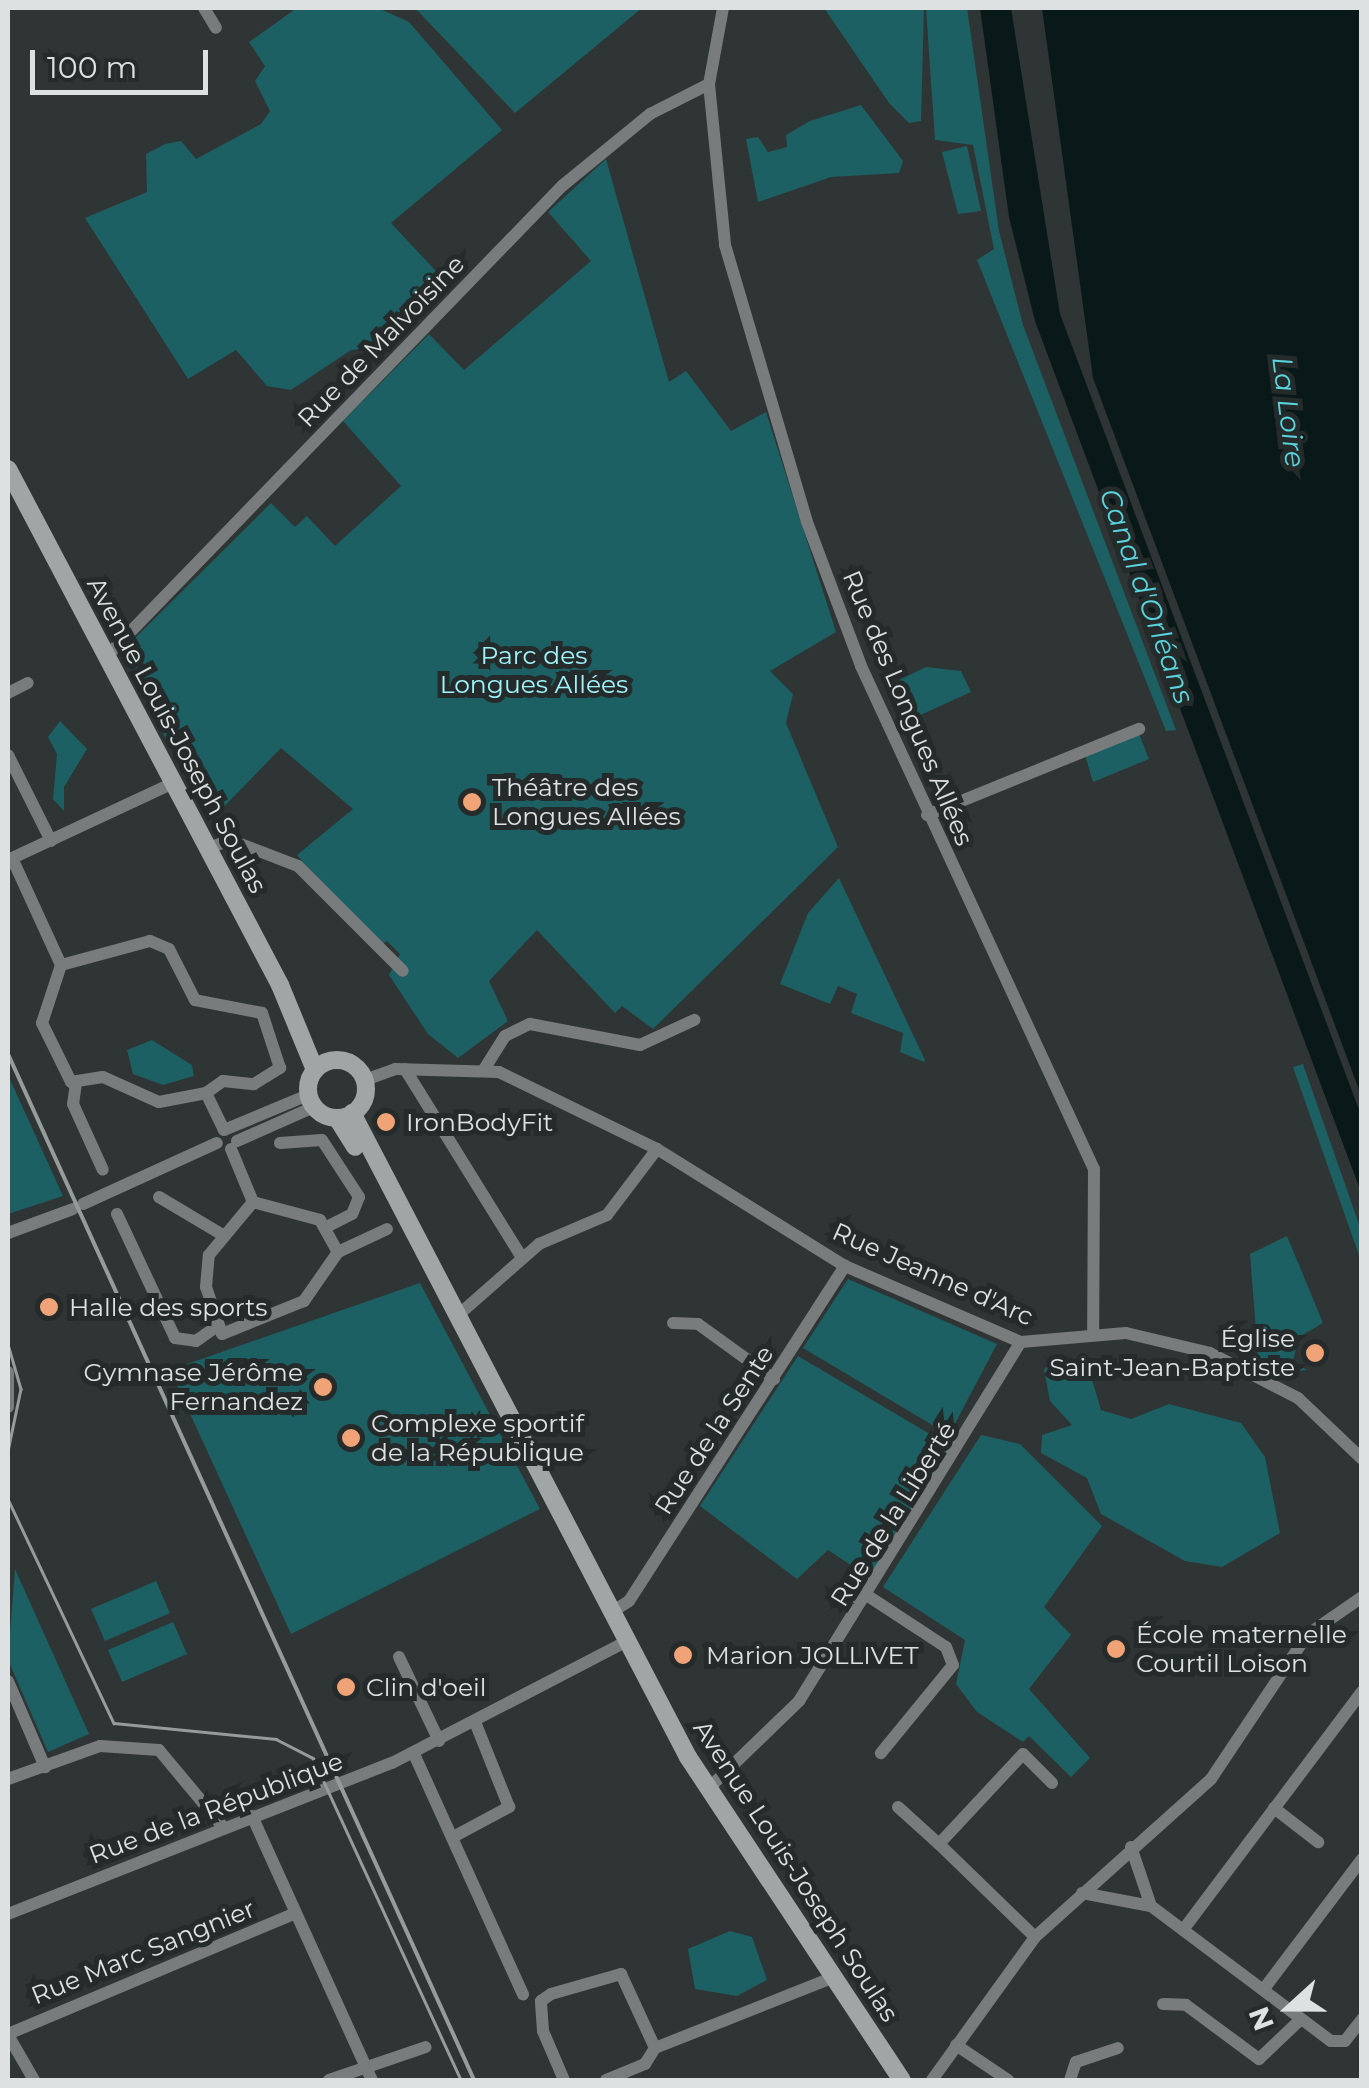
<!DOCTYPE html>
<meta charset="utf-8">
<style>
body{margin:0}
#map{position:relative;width:1369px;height:2088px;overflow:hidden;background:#2f3434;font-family:Montserrat,sans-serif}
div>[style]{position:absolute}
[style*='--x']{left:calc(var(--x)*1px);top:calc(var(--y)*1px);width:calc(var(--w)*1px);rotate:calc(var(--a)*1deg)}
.green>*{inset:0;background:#1c6064}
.water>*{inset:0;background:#09191a}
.minor>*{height:12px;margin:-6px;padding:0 6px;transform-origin:6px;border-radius:6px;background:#797c7c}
.secondary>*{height:18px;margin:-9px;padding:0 9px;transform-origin:9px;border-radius:9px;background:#a0a5a5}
.secondary>.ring{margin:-9px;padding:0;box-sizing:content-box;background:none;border:18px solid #a0a5a5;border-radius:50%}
.tram>*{height:2.5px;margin:-1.25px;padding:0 1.25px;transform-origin:1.25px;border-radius:1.25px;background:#979b9b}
.rail>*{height:4px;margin:-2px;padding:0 2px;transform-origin:2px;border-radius:2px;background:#979b9b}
.dots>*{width:28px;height:28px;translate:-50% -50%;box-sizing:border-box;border:5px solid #252a2a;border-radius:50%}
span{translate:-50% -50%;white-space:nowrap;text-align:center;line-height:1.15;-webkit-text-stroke:10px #252a2a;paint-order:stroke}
.street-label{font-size:25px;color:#dee1e2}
.park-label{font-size:25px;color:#9ff4fa}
.poi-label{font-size:25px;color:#dee1e2}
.left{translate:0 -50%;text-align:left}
.right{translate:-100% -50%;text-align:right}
.water-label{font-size:28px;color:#58d5dd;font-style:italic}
.frame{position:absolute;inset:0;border:10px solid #dee1e2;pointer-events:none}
.north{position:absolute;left:1239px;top:1958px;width:100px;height:100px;-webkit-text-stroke:8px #252a2a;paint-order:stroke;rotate:249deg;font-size:28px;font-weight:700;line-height:40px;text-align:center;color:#dee1e2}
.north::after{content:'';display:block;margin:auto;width:35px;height:45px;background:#dee1e2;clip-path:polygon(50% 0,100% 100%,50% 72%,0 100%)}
.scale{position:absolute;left:30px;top:50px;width:178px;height:45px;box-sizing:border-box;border:5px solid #dee1e2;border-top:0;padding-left:12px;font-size:30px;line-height:35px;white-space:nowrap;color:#dee1e2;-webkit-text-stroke:8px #252a2a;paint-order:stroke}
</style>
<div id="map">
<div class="green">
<i style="clip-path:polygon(297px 8px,378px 8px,409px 22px,502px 130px,391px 223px,446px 282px,382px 348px,351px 350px,291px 390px,267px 386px,236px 350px,188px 379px,85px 218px,147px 192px,146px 154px,165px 144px,181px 141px,196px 159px,261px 124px,270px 111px,255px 81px,265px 66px,249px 42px)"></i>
<i style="clip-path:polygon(415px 8px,642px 8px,515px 113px)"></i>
<i style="clip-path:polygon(824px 8px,924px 8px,921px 121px,909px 123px,889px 103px)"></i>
<i style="clip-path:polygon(926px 8px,967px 8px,999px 231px,1023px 325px,1176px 730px,1166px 731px,977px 260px,994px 249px,973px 145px,935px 140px)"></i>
<i style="clip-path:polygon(861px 105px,903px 161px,899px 173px,831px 177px,758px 202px,746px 139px,758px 137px,768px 152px,787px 147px,786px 135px,810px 121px)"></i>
<i style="clip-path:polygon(967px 146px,981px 211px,958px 214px,942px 152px)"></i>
<i style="clip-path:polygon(606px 159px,669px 382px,686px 371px,731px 431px,766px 412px,836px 632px,770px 671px,793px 694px,786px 723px,838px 847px,653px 1029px,622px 1006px,615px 1013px,537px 930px,489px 981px,508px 1021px,458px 1058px,428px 1034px,389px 975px,400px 954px,387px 941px,376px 948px,297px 855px,353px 809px,281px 748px,210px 821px,202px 805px,219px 794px,188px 737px,170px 748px,124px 649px,271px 503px,295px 527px,307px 516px,335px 546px,401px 486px,343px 421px,429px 334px,464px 370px,591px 261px,548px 212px)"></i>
<i style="clip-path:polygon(926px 667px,961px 671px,971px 692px,903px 723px,887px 686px)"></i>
<i style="clip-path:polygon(60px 721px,87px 749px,64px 787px,64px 811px,53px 799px,57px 754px,48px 737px)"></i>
<i style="clip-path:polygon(1138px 731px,1149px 759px,1093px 782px,1085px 755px)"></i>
<i style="clip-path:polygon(839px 878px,925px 1060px,924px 1062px,900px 1052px,903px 1033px,851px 1013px,857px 994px,838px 986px,830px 1004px,780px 984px,808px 913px)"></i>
<i style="clip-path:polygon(152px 1040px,192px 1065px,194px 1076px,163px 1085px,133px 1074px,127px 1050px)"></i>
<i style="clip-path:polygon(1303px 1064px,1361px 1230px,1361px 1261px,1293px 1067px)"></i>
<i style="clip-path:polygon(8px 1075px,63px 1196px,8px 1214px)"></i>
<i style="clip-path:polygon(1287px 1236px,1323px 1323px,1299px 1337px,1293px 1361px,1307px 1370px,1297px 1371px,1258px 1357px,1250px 1254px)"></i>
<i style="clip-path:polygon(848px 1279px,997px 1344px,949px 1435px,803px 1348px)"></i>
<i style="clip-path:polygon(420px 1283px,540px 1509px,291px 1634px,170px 1370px)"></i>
<i style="clip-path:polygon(798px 1356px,945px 1443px,949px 1457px,872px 1579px,828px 1550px,797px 1579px,700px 1506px)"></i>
<i style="clip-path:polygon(1057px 1359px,1089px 1369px,1101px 1410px,1131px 1419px,1169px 1404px,1241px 1423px,1265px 1457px,1280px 1533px,1222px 1567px,1185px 1561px,1101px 1514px,1087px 1478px,1041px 1453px,1042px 1435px,1072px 1425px,1050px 1401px,1044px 1369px)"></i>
<i style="clip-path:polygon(981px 1435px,1020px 1444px,1102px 1526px,1044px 1607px,1071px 1635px,1029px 1689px,1090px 1758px,1071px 1777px,1029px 1736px,1023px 1742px,977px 1712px,956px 1684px,965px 1640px,883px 1587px)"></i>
<i style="clip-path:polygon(15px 1569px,89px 1734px,48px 1752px,8px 1660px)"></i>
<i style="clip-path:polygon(156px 1581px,170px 1613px,105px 1641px,91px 1609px)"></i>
<i style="clip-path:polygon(173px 1622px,187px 1654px,122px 1682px,108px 1650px)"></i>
<i style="clip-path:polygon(730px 1931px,752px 1937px,767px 1980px,737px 1996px,695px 1989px,688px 1949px)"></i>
</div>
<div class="water">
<i style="clip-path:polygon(980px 8px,1011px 8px,1060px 314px,1361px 1115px,1361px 1192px,1035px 321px,1009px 217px)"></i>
<i style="clip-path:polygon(1042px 8px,1361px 8px,1361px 1095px,1093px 378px)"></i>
</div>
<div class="minor">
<i style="--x:204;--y:8;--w:23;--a:59"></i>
<i style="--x:723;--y:8;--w:77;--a:100.4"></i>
<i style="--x:709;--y:84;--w:162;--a:84.3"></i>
<i style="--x:725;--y:245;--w:289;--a:73.5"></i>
<i style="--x:807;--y:522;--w:154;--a:69.4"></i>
<i style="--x:861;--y:666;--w:554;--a:65.15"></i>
<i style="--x:1094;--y:1169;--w:164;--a:90.3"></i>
<i style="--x:107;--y:656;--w:654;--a:-45.93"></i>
<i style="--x:562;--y:186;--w:114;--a:-39.3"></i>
<i style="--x:650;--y:114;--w:66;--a:-27"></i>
<i style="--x:8;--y:693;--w:22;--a:-27"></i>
<i style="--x:8;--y:755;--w:96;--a:63.4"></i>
<i style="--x:927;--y:815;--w:229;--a:-22.1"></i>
<i style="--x:209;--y:848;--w:22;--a:-21"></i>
<i style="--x:230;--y:840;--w:73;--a:20.9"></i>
<i style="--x:298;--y:866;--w:148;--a:45"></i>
<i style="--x:12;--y:858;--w:118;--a:65.4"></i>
<i style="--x:8;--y:860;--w:184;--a:-25"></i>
<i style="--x:405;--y:1069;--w:220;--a:58.2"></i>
<i style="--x:483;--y:1071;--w:41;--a:-57.8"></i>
<i style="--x:505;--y:1036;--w:28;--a:-26"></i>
<i style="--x:530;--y:1024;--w:112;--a:10.8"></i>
<i style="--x:640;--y:1045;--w:60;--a:-24.8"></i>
<i style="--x:365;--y:1080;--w:32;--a:-20"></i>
<i style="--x:395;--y:1069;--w:104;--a:1.7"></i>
<i style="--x:499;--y:1072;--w:176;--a:26"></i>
<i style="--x:657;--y:1149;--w:221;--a:31.9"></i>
<i style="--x:845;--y:1266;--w:192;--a:23.4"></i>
<i style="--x:1021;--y:1342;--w:105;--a:-4.9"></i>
<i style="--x:1126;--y:1333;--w:86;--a:13.4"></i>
<i style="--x:1210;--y:1353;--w:99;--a:27.1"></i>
<i style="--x:1298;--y:1398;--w:88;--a:43.6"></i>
<i style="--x:76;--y:1083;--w:21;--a:98"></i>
<i style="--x:73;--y:1104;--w:72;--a:65.6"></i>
<i style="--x:206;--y:1093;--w:21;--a:-35"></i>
<i style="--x:223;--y:1081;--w:31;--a:6"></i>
<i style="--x:254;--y:1084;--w:31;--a:-32"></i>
<i style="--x:280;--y:1068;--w:58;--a:-108.1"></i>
<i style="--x:262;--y:1013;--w:68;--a:-169"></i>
<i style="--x:195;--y:1000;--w:57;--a:-117"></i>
<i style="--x:169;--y:949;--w:21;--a:-157"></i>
<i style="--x:150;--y:941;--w:92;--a:164.9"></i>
<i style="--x:61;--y:965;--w:61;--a:108.1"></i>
<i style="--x:42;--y:1023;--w:66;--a:63.8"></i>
<i style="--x:71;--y:1082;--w:32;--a:-9"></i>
<i style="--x:103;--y:1077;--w:61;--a:24.1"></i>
<i style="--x:159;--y:1102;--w:48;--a:-10.8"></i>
<i style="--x:206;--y:1093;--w:41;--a:64.1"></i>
<i style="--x:224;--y:1130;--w:91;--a:-22.6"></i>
<i style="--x:237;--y:1141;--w:84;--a:-23.8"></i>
<i style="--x:280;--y:1143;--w:42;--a:-4.1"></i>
<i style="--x:322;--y:1140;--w:68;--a:57"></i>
<i style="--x:359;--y:1197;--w:18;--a:112"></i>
<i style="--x:352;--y:1214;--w:27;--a:153"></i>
<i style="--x:231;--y:1149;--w:57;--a:67.5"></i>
<i style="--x:159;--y:1197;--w:72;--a:30.8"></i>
<i style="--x:253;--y:1202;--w:69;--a:15"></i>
<i style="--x:320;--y:1220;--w:37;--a:61"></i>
<i style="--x:338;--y:1252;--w:60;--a:124.8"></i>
<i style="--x:304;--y:1301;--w:88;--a:158.1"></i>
<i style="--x:222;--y:1334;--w:50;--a:-108.8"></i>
<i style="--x:206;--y:1287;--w:32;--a:-85"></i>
<i style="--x:209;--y:1255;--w:69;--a:-50.3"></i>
<i style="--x:83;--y:1204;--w:147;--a:-24.5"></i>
<i style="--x:117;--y:1214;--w:137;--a:64.9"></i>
<i style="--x:175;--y:1338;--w:21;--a:8"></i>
<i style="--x:196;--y:1341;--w:21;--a:-35"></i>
<i style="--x:8;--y:1233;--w:69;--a:-20.3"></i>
<i style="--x:338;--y:1252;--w:54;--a:-25.1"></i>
<i style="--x:456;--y:1317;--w:111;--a:-41.3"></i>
<i style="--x:539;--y:1244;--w:74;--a:-23.1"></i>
<i style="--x:607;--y:1215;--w:83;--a:-52.9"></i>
<i style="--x:673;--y:1323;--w:25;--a:2"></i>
<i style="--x:698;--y:1324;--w:94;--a:35.9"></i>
<i style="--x:8;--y:1372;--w:35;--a:90"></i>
<i style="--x:868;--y:1596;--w:93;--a:33.2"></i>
<i style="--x:946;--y:1647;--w:19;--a:69"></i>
<i style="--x:953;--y:1665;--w:114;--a:129.3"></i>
<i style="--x:612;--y:1612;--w:20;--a:-33"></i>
<i style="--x:629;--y:1601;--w:399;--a:-57.2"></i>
<i style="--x:399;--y:1657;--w:93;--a:64.5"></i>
<i style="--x:8;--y:1681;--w:94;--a:66.7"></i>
<i style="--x:414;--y:1754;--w:264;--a:65.6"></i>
<i style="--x:8;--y:1779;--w:98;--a:-19.7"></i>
<i style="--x:100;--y:1746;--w:59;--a:3.9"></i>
<i style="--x:159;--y:1750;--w:102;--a:50.2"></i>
<i style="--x:708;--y:1789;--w:127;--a:-44"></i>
<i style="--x:799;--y:1701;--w:422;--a:-58.3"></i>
<i style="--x:898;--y:1807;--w:55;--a:42.1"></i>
<i style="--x:1274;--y:1808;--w:56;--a:37.7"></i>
<i style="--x:252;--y:1816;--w:290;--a:65.6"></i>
<i style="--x:453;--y:1837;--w:64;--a:-28.2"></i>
<i style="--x:509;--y:1807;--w:92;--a:-111.8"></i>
<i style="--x:1131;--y:1847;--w:62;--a:71.3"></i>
<i style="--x:1082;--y:1893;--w:70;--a:10.7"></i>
<i style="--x:1151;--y:1906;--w:225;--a:36.9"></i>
<i style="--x:1331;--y:2041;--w:14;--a:0"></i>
<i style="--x:1345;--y:2041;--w:28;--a:-52"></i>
<i style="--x:8;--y:1914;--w:413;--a:-21.5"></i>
<i style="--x:392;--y:1763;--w:265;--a:-27.4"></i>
<i style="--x:1183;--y:1930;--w:298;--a:-53.1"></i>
<i style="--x:1035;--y:1937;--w:134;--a:-135.9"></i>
<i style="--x:939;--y:1844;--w:123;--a:-47"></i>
<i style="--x:1023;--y:1754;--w:41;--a:45"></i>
<i style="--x:1263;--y:1990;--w:164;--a:-52.9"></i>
<i style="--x:1163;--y:2004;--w:23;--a:2"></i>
<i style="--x:1186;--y:2005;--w:91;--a:36.5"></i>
<i style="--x:1259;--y:2059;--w:58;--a:-43.6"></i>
<i style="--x:8;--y:2034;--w:312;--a:-22.8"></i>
<i style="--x:8;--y:2035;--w:52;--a:60"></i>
<i style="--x:956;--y:2045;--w:63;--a:33.9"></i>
<i style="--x:329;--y:2080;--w:102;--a:-18.8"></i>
<i style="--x:564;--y:2080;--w:53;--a:-113.2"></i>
<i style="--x:543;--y:2031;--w:30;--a:-94"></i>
<i style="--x:541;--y:2001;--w:12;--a:-35"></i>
<i style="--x:551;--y:1994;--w:73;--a:-15.9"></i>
<i style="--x:621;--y:1974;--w:81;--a:65.3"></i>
<i style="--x:606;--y:2080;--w:42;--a:-22.3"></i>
<i style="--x:645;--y:2064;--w:19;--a:-58"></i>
<i style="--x:655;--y:2048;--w:193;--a:-21.6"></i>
<i style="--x:932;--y:2080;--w:176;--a:-54.2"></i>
<i style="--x:1035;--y:1937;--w:237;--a:-41.9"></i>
<i style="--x:1211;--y:1779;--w:173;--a:-56.3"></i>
<i style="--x:1307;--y:1635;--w:67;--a:-34.6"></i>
<i style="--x:1070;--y:2080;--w:19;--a:-72"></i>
<i style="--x:1076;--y:2062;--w:44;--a:-18.4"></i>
</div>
<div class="secondary">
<i style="--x:8;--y:469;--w:583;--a:62.2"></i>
<i style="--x:280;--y:985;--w:92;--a:67.6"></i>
<i class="ring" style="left:308px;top:1060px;width:40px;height:40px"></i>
<i style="--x:352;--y:1113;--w:726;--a:62.45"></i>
<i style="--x:688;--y:1757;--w:387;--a:56.5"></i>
<i style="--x:337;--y:1118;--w:34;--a:58"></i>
</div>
<div class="tram">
<i style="--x:8;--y:1344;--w:47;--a:73.9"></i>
<i style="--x:21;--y:1389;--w:63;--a:101.8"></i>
<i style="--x:8;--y:1499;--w:248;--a:64.7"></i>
<i style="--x:114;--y:1723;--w:163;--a:5.6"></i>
<i style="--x:276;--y:1739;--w:42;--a:27.2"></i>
<i style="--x:313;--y:1758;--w:354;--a:65.3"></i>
</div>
<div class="rail">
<i style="--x:8;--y:1054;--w:1127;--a:65.57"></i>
</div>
<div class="dots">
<i style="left:472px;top:802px;background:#efa376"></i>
<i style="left:386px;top:1122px;background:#efa376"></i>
<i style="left:49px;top:1307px;background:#efa376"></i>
<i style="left:1315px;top:1353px;background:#efa376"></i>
<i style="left:323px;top:1387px;background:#efa376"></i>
<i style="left:351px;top:1438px;background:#efa376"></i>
<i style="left:1116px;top:1649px;background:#efa376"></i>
<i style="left:683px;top:1655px;background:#efa376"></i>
<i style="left:346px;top:1687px;background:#efa376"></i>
</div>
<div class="street-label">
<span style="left:381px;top:341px;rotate:-46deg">Rue de Malvoisine</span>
<span style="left:908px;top:708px;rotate:67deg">Rue des Longues Allées</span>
<span style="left:177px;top:735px;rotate:62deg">Avenue Louis-Joseph Soulas</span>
<span style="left:933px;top:1274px;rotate:24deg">Rue Jeanne d'Arc</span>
<span style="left:714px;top:1430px;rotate:-57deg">Rue de la Sente</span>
<span style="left:893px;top:1514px;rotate:-58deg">Rue de la Liberté</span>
<span style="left:216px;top:1808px;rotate:-21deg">Rue de la République</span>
<span style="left:796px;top:1871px;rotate:57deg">Avenue Louis-Joseph Soulas</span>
<span style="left:143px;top:1952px;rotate:-22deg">Rue Marc Sangnier</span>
</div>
<div class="park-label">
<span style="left:534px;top:670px">Parc des<br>Longues Allées</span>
</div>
<div class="poi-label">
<span class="left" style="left:492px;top:802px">Théâtre des<br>Longues Allées</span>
<span class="left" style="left:406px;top:1122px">IronBodyFit</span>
<span class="left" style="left:69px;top:1307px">Halle des sports</span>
<span class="right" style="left:1295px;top:1353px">Église<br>Saint-Jean-Baptiste</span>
<span class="right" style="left:303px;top:1387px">Gymnase Jérôme<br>Fernandez</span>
<span class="left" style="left:371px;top:1438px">Complexe sportif<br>de la République</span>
<span class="left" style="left:1136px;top:1649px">École maternelle<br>Courtil Loison</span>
<span class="left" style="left:706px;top:1655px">Marion JOLLIVET</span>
<span class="left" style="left:366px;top:1687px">Clin d'oeil</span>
</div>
<div class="water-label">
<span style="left:1289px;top:412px;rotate:83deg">La Loire</span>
<span style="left:1147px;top:596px;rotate:70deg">Canal d'Orléans</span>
</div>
<div class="frame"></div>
<div class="north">N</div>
<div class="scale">100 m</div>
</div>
